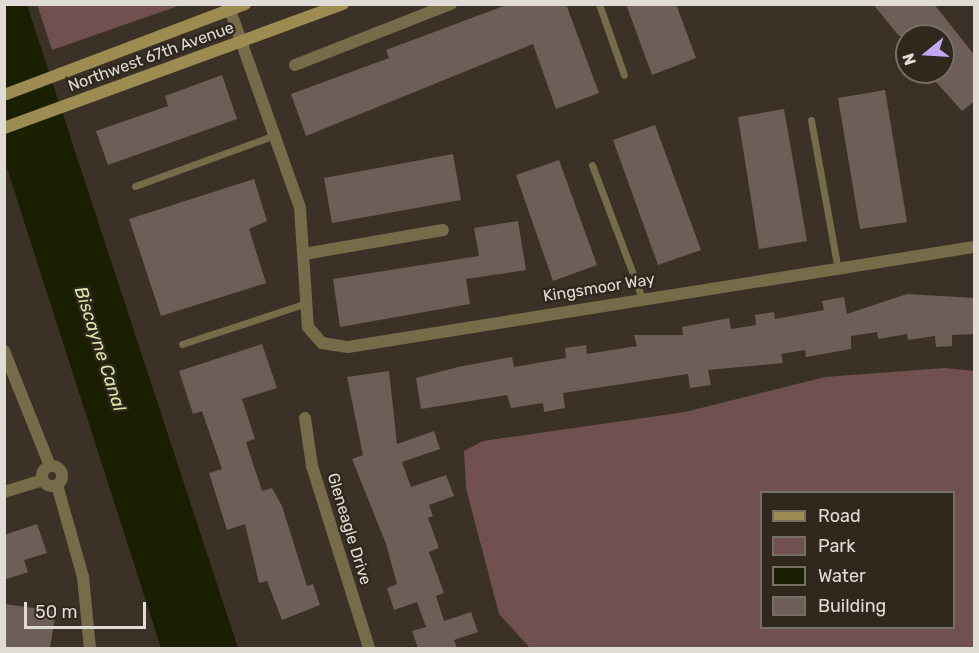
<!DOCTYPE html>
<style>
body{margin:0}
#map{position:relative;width:979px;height:653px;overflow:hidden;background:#3b3127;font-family:Rubik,sans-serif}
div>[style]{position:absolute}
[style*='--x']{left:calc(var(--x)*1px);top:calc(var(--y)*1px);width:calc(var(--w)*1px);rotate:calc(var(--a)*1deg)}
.green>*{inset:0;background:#715050}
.water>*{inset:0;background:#191f00}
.building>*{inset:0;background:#6d5e57}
.lane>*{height:7px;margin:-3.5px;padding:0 3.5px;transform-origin:3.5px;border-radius:3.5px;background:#766c49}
.street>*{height:12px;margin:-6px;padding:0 6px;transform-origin:6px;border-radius:6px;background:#766c49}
.street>.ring{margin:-6px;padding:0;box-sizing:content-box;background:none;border:12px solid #766c49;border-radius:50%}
.secondary>*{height:12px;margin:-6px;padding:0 6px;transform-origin:6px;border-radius:6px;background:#9c8c52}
span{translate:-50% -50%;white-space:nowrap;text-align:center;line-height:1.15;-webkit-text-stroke:5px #30271d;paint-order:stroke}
.street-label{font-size:16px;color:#e1dbd5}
.water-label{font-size:18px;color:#d8e8a6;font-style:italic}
.frame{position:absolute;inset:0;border:6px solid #e1dbd5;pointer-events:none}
.legend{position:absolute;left:760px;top:491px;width:195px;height:138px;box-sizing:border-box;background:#30271d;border:2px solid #776f67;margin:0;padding:8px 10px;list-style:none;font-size:18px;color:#e1dbd5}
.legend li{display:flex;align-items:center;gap:12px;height:30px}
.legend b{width:30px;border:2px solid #776f67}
.north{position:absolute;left:895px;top:24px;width:60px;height:60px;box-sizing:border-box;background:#30271d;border:2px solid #776f67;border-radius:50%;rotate:252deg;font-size:16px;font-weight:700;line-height:24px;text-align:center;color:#e1dbd5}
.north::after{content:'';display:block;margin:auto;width:21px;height:27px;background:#c4a7f1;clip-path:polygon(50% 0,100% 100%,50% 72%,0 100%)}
.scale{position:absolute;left:24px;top:602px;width:122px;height:27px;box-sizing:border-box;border:3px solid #e1dbd5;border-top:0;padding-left:8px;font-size:18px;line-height:21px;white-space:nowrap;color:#e1dbd5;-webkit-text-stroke:4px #30271d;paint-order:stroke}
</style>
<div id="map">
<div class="green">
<i style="clip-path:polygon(37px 4px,181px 4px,181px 5px,52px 50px)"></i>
<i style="clip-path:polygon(evenodd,945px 368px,974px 371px,974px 648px,530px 648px,499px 614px,466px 488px,464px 451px,483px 441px,685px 412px,825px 377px,945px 368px,762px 492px,954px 492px,954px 628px,762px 628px,762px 492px)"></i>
</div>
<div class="water">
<i style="clip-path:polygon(4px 5px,27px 5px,238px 648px,161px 648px,5px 162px)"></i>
</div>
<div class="building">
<i style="clip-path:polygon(509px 4px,566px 4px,599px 93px,556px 109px,533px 44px,306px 136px,291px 94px,389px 58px,386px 50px)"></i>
<i style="clip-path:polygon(626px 4px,676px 4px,696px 58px,652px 75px)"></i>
<i style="clip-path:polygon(873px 4px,934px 4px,975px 56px,975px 101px,962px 111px,927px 72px,943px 72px,943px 36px,899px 36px)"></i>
<i style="clip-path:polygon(222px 75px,237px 119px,108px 165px,96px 131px,168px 106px,165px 96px)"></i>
<i style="clip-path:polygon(885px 90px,907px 222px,860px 229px,838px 98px)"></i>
<i style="clip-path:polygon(784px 109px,807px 241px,759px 249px,738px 117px)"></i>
<i style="clip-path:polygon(655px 125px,701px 250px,658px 265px,613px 140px)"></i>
<i style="clip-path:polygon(453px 154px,461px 200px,332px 223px,324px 178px)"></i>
<i style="clip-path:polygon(559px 160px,597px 265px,553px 281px,516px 175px)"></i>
<i style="clip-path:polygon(254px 179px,267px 221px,249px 229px,266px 283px,161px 316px,129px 219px)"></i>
<i style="clip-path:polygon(518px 221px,526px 270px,466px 279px,470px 304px,340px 327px,333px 279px,479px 256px,474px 228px)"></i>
<i style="clip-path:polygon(907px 294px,975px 298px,975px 334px,952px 335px,952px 346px,936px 347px,935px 336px,908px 340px,907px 334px,878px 339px,877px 332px,851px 336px,851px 349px,806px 357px,805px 350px,781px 354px,783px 363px,708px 370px,711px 385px,690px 388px,688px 374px,563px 393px,565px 408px,544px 412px,543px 403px,511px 408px,507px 395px,421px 409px,416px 378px,458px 367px,512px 357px,514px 367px,566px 358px,565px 348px,586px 345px,587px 354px,637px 346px,634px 335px,683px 335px,682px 327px,729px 318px,731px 329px,756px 325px,755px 315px,774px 312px,775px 319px,824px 310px,822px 301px,844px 297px,847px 314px)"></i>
<i style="clip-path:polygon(262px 344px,277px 388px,242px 399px,255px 439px,246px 442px,262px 491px,272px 488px,282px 506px,307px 586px,313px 584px,320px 605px,282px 620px,267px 581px,259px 583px,245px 524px,227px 530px,209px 473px,222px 469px,202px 411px,193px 414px,179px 371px)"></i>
<i style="clip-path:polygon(389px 371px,397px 444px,434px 431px,440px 449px,402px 462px,411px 487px,446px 475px,454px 496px,429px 505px,433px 516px,428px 518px,439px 548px,429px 552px,444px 593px,436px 596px,444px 621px,471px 612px,478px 632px,454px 640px,457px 648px,418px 648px,412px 631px,426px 627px,417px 602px,394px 610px,387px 588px,397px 584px,386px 544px,352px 459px,363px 455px,347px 377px)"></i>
<i style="clip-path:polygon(37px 524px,47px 553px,24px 560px,28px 572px,4px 580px,4px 535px)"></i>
<i style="clip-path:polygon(4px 604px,56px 611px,50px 648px,4px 648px)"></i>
</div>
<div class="lane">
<i style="--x:599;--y:4;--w:75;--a:70.6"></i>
<i style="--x:811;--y:120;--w:147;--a:79.8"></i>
<i style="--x:592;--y:165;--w:142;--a:69.4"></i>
<i style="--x:135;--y:186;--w:149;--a:-20"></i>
<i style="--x:182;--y:344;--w:132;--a:-18.2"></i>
</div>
<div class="street">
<i style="--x:230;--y:10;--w:210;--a:70.5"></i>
<i style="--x:300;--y:208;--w:119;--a:86.2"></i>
<i style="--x:308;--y:327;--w:21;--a:49"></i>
<i style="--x:322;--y:343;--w:26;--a:9"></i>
<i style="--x:348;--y:347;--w:634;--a:-9.08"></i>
<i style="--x:295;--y:65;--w:168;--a:-21.4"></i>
<i style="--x:304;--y:254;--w:141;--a:-9.8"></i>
<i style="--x:4;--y:351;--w:124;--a:68.2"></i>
<i style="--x:305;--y:418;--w:49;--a:81.7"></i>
<i style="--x:312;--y:466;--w:191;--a:72.6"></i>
<i class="ring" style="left:42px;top:466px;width:8px;height:8px"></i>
<i style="--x:57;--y:485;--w:96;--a:74.2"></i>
<i style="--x:83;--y:577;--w:71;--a:84.4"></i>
<i style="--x:4;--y:492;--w:41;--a:-17.1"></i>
</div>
<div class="secondary">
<i style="--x:4;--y:95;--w:258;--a:-20.7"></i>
<i style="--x:4;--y:128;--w:361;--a:-20.1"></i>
</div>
<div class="street-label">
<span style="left:151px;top:57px;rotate:-20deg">Northwest 67th Avenue</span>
<span style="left:599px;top:288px;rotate:-9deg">Kingsmoor Way</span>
<span style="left:349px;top:529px;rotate:73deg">Gleneagle Drive</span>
</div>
<div class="water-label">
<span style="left:100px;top:349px;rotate:72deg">Biscayne Canal</span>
</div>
<div class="frame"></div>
<ul class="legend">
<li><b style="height:8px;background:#9c8c52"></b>Road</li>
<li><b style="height:16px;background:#715050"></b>Park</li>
<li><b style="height:16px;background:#191f00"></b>Water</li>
<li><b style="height:16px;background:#6d5e57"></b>Building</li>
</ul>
<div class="north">N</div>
<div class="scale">50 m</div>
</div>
